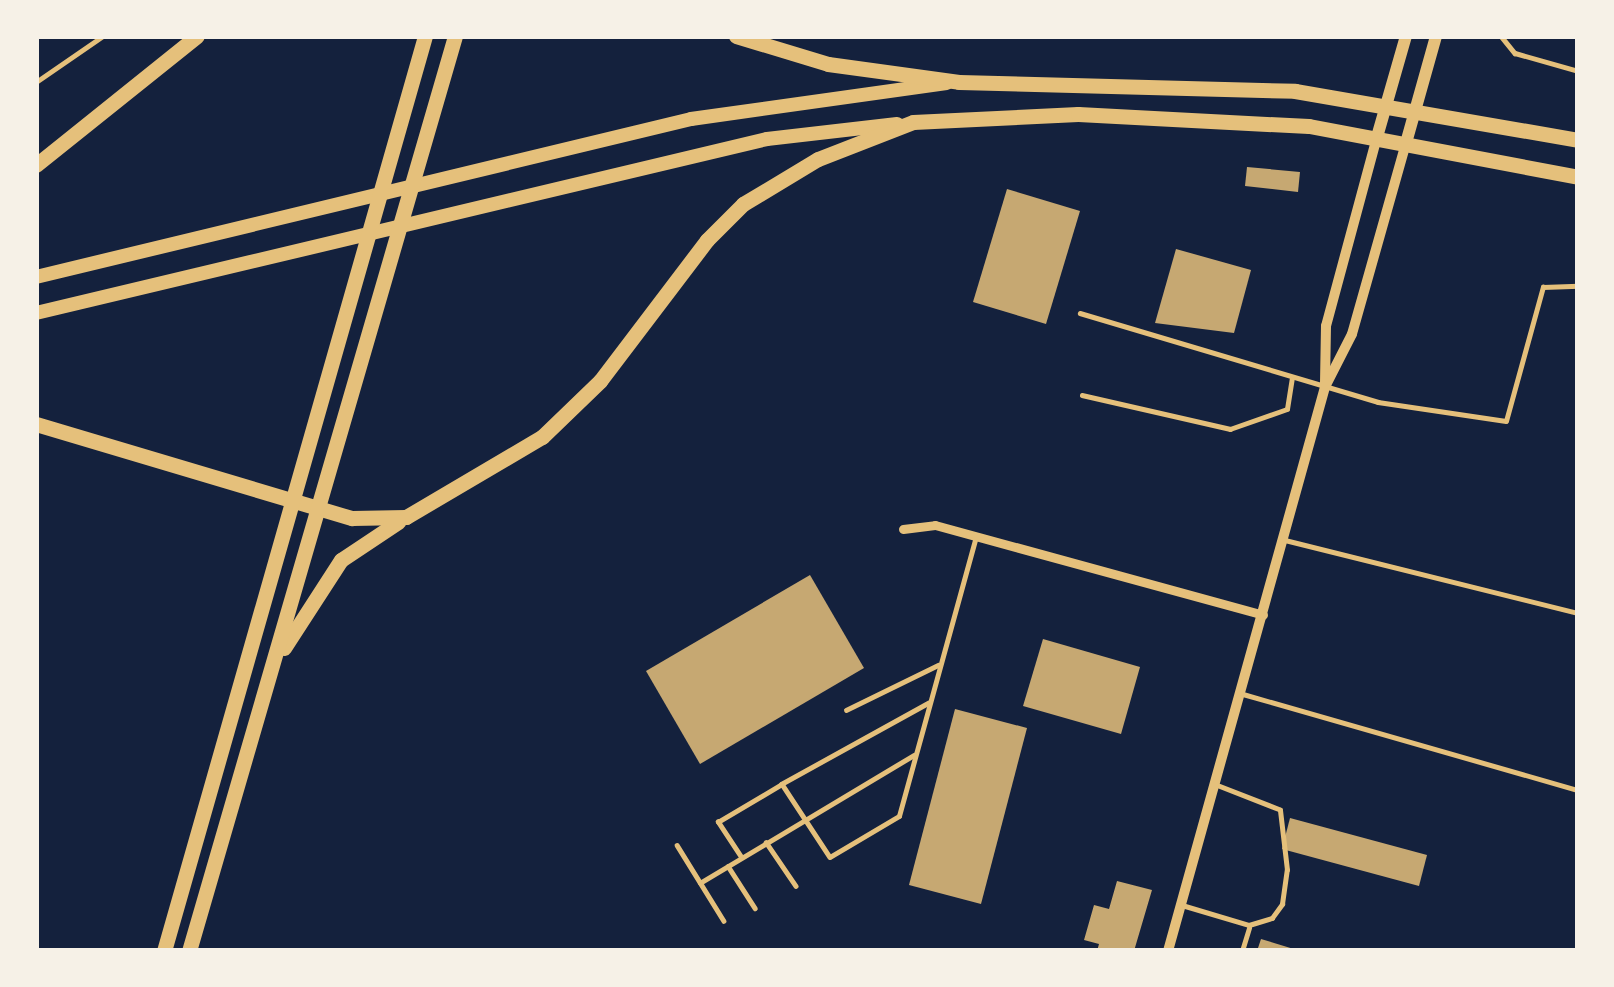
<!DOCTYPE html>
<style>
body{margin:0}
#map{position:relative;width:1614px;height:987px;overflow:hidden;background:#14213d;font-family:"Varela Round",sans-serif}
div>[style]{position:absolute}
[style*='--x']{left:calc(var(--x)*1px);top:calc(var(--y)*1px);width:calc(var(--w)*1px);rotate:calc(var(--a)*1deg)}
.building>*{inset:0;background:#c6a872}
.service>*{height:4.5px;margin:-2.25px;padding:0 2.25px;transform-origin:2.25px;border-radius:2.25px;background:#e5c07b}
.minor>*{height:9px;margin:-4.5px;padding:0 4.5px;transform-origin:4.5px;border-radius:4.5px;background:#e5c07b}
.tertiary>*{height:10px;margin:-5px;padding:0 5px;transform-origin:5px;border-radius:5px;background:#e5c07b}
.secondary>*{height:12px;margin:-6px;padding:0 6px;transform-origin:6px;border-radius:6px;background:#e5c07b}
.primary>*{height:14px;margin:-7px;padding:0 7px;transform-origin:7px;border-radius:7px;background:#e5c07b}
.trunk>*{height:15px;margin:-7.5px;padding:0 7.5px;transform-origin:7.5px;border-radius:7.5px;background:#e5c07b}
span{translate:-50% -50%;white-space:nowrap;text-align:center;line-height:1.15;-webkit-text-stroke:10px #f6f1e7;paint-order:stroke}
.frame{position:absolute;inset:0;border:39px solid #f6f1e7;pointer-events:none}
</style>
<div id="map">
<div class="building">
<i style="clip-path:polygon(1247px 167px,1300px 172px,1298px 192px,1245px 186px)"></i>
<i style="clip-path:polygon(1007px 189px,1080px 211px,1046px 324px,973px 302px)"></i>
<i style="clip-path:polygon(1176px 249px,1251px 270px,1234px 333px,1155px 323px)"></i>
<i style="clip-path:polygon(810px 575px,864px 668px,700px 764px,646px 671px)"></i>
<i style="clip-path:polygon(1043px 639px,1140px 667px,1121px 734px,1023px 706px)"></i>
<i style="clip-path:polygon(955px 709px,1027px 728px,981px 904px,909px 885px)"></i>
<i style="clip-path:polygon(1290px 818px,1427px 855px,1419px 886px,1282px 849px)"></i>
<i style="clip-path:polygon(1117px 881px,1152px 890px,1134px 951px,1097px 951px,1099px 944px,1084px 940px,1094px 905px,1109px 909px)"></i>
<i style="clip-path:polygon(1261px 939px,1297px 950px,1297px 951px,1257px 951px)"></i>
</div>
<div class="service">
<i style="--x:1501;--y:36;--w:22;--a:51"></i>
<i style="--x:1515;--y:53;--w:66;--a:15.9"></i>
<i style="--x:36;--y:82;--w:81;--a:-34.5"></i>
<i style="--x:1080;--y:313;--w:311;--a:16.6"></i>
<i style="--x:1378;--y:402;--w:129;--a:8.4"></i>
<i style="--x:1506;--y:421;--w:139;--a:-74.6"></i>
<i style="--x:1543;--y:287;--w:35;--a:-2"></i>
<i style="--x:1082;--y:395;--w:152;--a:12.9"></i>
<i style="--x:1230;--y:429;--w:60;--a:-19.3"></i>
<i style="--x:1287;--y:409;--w:30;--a:-81"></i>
<i style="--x:1285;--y:540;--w:302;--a:14"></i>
<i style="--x:1243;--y:694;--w:348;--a:16"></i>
<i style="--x:929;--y:703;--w:168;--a:151.1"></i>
<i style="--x:782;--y:784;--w:87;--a:56.7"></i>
<i style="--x:830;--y:857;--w:80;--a:-30.7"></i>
<i style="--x:899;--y:816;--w:290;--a:-74.6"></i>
<i style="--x:846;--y:710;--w:102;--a:-26.1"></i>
<i style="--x:766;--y:842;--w:53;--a:55.7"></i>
<i style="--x:677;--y:845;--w:89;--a:58.3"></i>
<i style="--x:741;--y:857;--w:42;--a:-123.3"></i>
<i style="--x:718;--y:822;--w:74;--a:-30.7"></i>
<i style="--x:728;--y:866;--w:50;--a:57.3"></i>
<i style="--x:700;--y:883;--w:249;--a:-30.9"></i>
<i style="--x:1182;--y:905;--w:70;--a:16.6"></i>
<i style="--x:1249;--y:925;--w:24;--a:-17"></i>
<i style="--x:1272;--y:918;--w:17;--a:-54"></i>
<i style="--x:1282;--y:904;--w:34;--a:-82"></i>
<i style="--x:1287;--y:870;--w:60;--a:-96.7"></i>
<i style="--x:1280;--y:810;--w:69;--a:-158.7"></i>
<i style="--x:1242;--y:951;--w:24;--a:-73"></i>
</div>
<div class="minor">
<i style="--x:903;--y:529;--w:32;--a:-7"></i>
<i style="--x:935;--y:525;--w:340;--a:15.3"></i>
</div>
<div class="tertiary">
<i style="--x:1325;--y:383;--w:57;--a:-89"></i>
<i style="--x:1326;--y:326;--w:196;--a:-74.9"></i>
<i style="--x:1168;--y:951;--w:585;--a:-74.44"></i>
<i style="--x:1325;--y:387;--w:59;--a:-63"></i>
<i style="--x:1352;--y:334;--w:198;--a:-74.2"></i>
</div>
<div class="secondary">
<i style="--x:1377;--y:137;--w:105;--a:-74"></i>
<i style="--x:1406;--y:143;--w:111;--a:-74.3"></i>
</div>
<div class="primary">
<i style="--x:36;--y:277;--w:674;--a:-13.56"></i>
<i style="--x:691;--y:119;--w:258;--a:-8"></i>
<i style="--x:36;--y:313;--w:751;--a:-13.39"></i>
<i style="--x:767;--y:139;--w:131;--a:-6.6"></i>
</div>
<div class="trunk">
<i style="--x:736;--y:36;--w:96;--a:16.9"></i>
<i style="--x:828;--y:64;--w:132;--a:7.8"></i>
<i style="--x:959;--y:82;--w:336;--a:1.5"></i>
<i style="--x:1295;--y:91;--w:287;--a:9.8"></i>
<i style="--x:36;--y:165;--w:206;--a:-38.7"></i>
<i style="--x:36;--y:424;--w:330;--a:16.6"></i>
<i style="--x:352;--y:518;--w:54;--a:-1.1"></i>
<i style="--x:406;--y:517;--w:158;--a:-30.5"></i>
<i style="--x:542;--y:437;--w:81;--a:-44"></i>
<i style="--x:600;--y:381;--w:177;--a:-52.8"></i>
<i style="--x:707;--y:240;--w:51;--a:-45"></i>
<i style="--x:743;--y:204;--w:87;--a:-31"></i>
<i style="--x:818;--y:159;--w:102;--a:-21.3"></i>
<i style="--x:913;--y:122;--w:165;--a:-2.8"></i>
<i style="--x:1078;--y:114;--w:231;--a:3"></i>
<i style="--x:1309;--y:126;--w:274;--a:10.7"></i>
<i style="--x:284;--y:648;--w:105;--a:-57.1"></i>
<i style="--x:341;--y:560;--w:69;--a:-33.7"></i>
<i style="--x:164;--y:951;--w:951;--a:-74.08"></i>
<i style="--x:189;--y:951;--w:953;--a:-73.79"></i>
</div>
<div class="frame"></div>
</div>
